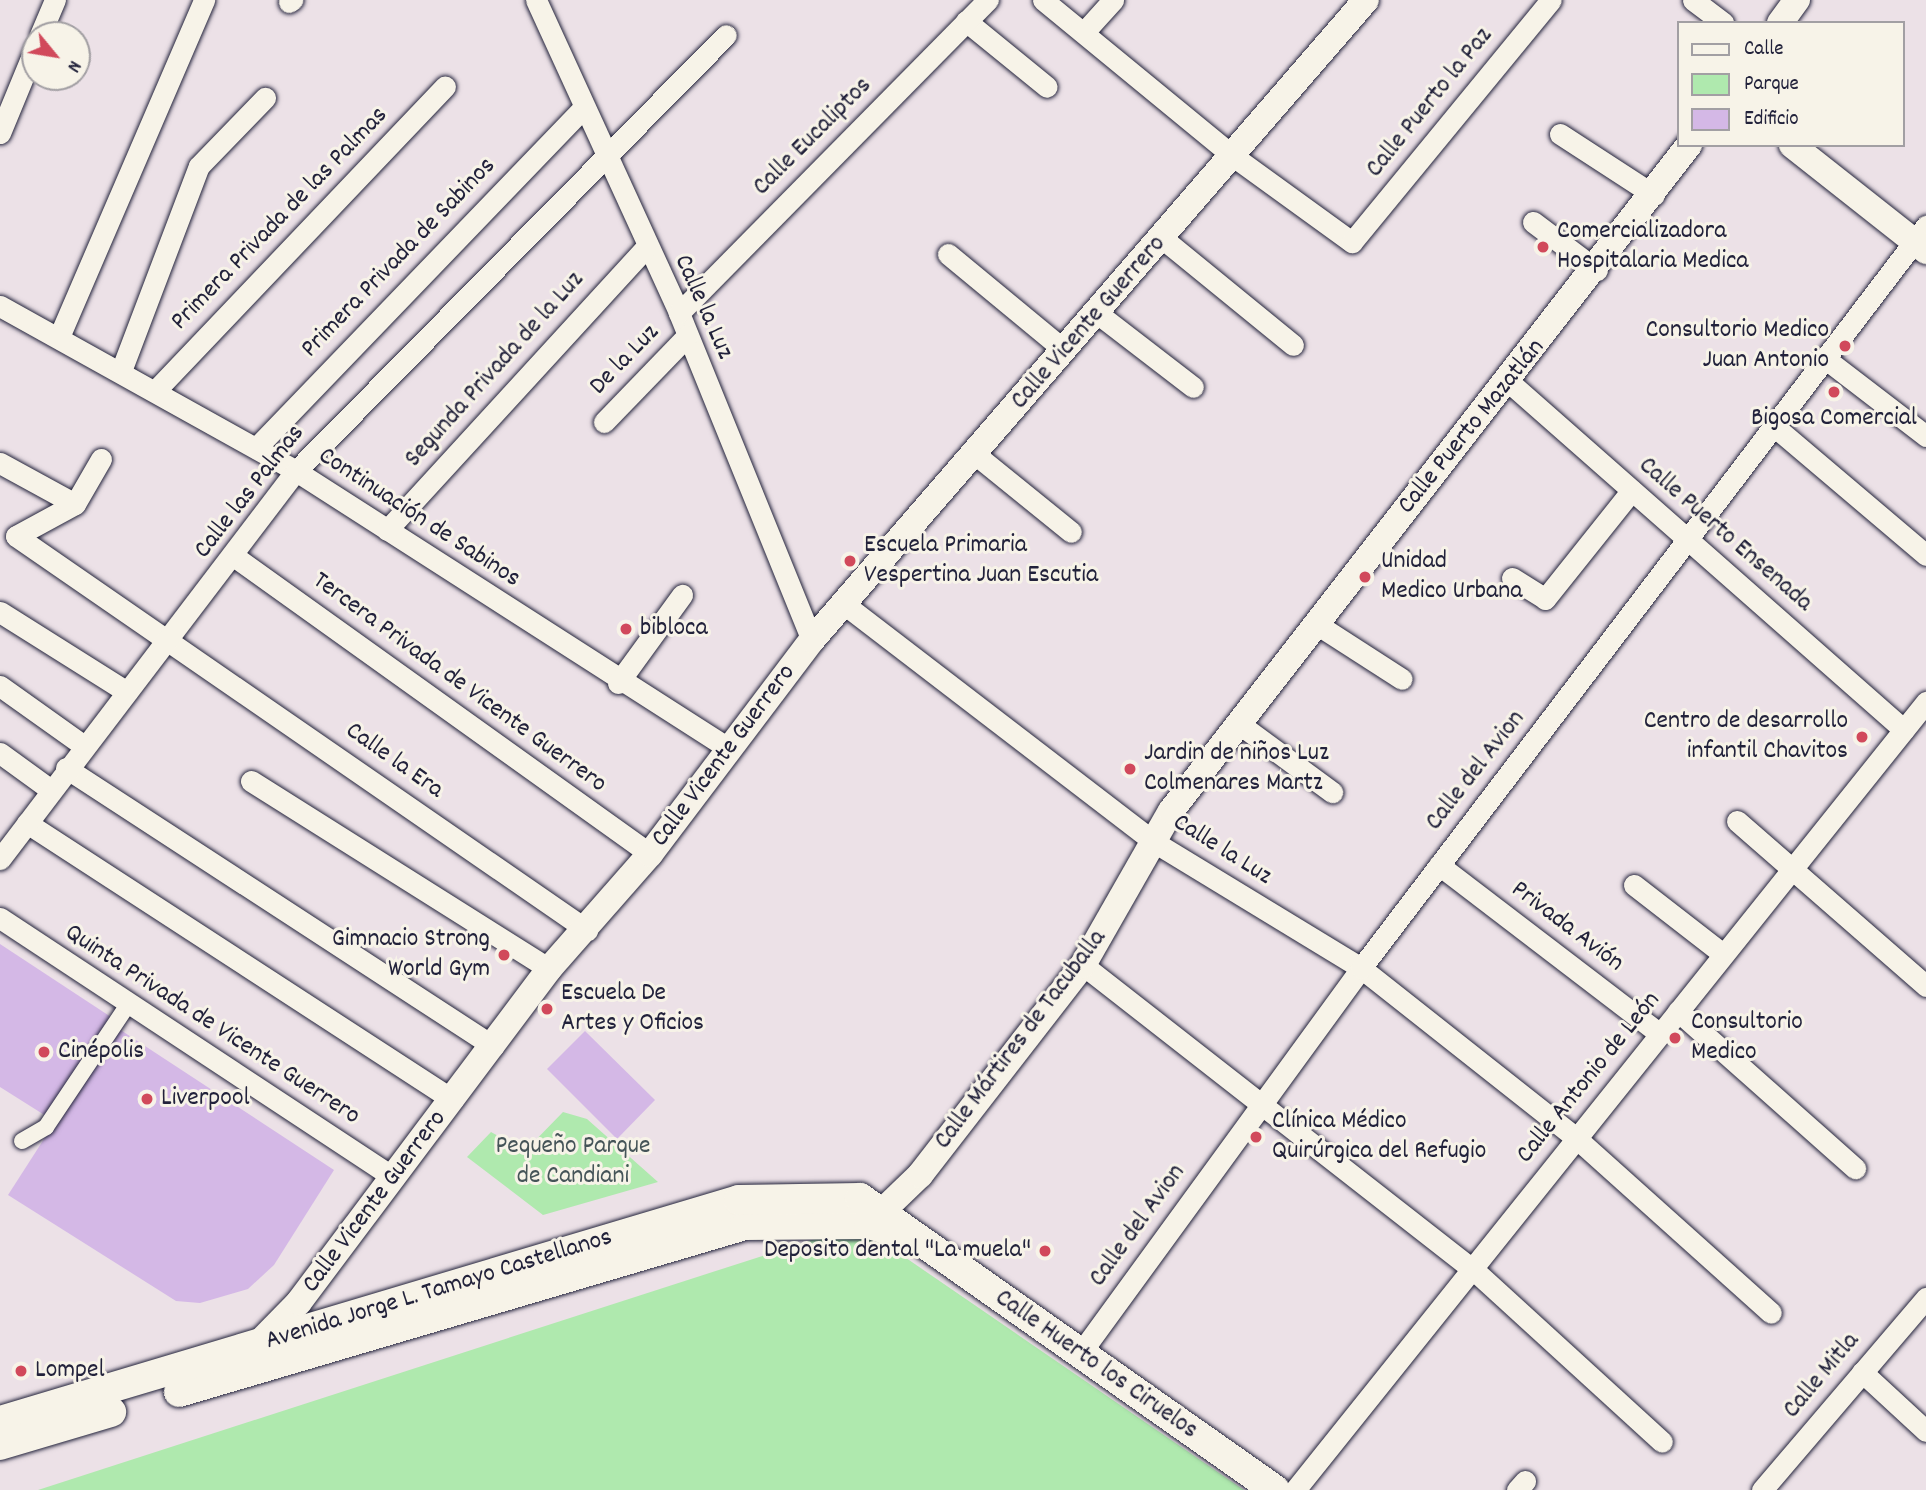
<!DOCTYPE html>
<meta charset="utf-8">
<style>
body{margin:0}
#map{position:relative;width:1926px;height:1490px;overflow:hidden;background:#ece1e7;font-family:Dekko,sans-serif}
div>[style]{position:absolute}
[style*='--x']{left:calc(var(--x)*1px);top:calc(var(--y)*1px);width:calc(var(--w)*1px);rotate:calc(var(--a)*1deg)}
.green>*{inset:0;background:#afe9ae}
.building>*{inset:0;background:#d4b8e6}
.roads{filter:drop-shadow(0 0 2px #22223b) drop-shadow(0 0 2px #22223b)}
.pedestrian>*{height:16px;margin:-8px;padding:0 8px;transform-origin:8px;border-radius:8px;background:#f7f3e8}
.minor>*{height:21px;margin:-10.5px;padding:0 10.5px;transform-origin:10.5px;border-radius:10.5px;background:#f7f3e8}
.tertiary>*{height:26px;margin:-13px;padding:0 13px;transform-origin:13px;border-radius:13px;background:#f7f3e8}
.secondary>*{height:30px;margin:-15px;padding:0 15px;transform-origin:15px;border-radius:15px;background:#f7f3e8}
.dots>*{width:19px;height:19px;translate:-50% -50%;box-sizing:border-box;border:4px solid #f7f3e8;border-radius:50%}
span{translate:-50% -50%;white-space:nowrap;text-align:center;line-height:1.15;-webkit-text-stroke:6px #f7f3e8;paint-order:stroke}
.street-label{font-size:26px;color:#22223b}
.poi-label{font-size:26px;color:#22223b}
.left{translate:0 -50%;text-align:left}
.right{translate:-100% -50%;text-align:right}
.park-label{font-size:26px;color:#455458}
.legend{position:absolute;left:1677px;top:21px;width:228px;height:126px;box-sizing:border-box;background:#f7f3e8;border:2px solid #a29fa3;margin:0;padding:9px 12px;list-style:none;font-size:21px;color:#22223b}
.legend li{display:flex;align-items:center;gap:14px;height:35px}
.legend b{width:35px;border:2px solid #a29fa3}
.north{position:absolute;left:21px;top:21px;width:70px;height:70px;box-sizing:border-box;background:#f7f3e8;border:2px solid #a29fa3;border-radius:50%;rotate:120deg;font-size:19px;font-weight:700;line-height:28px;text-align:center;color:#22223b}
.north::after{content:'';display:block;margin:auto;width:24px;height:32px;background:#d1495b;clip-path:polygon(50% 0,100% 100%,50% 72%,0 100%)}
</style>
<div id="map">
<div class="green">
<i style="clip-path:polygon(563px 1112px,587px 1119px,658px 1182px,543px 1215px,467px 1157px,491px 1132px,525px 1151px)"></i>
<i style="clip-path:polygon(858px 1225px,1244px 1490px,38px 1490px)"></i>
</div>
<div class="building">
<i style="clip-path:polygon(0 944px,111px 1017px,46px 1116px,0 1087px)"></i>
<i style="clip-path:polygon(116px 1027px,334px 1170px,274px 1265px,248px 1289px,200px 1303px,176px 1301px,8px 1195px)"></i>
<i style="clip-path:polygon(585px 1031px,655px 1100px,617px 1139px,547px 1069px)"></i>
</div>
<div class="roads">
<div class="pedestrian">
<i style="--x:22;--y:1141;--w:28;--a:-30"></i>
<i style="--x:46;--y:1127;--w:149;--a:-56.2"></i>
</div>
<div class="minor">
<i style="--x:536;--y:0;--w:344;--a:65.4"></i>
<i style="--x:679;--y:313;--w:353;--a:67.9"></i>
<i style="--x:1043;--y:0;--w:246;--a:39.4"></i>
<i style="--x:1233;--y:156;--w:147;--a:35.9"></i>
<i style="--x:1352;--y:242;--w:313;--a:-50.6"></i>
<i style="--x:1693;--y:0;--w:38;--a:37"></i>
<i style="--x:289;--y:2;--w:4;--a:-34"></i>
<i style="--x:966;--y:21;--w:104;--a:39.2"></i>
<i style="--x:1085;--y:31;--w:42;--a:-47.9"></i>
<i style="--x:40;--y:35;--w:38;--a:-67"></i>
<i style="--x:0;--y:133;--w:92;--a:-67.6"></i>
<i style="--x:1560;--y:134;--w:112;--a:33"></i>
<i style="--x:1533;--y:222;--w:80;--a:36.9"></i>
<i style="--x:1162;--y:238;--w:169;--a:39.2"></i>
<i style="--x:948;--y:254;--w:151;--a:39.6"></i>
<i style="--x:0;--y:306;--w:339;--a:29.1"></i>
<i style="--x:296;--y:471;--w:513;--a:32.67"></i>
<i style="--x:679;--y:313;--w:440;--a:-45.4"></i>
<i style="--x:1097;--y:313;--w:121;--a:37.6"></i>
<i style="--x:59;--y:337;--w:367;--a:-66.7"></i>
<i style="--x:1827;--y:360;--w:125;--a:37.5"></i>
<i style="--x:121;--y:371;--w:219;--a:-69.2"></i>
<i style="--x:199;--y:166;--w:95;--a:-45.9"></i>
<i style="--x:1509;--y:382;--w:526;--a:41.38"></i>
<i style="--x:156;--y:390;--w:419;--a:-46.4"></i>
<i style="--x:604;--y:422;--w:120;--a:-46"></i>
<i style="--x:1775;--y:427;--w:198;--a:40.3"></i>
<i style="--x:256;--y:448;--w:473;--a:-46.1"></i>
<i style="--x:976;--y:455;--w:122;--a:39"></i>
<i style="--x:101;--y:459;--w:52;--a:120"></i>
<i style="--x:75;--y:504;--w:67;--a:151.5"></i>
<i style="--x:16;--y:536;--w:694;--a:34.61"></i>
<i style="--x:0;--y:463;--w:85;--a:28.7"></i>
<i style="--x:387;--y:530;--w:382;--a:-47.5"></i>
<i style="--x:235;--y:557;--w:510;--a:35.59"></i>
<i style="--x:1512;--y:578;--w:39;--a:32"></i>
<i style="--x:1545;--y:599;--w:139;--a:-51.4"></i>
<i style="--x:844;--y:604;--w:391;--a:37.5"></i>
<i style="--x:1154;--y:842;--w:242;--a:31.3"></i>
<i style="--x:1361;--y:968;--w:273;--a:38.3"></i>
<i style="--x:1575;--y:1137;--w:263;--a:41.9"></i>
<i style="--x:0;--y:612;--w:150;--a:32.2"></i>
<i style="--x:1315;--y:623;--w:103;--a:32.8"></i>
<i style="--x:618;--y:683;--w:109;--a:-54"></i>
<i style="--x:0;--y:686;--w:103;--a:35.5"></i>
<i style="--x:1238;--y:723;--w:117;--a:36.3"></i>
<i style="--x:0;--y:753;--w:63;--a:36"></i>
<i style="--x:66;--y:768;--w:510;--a:33.07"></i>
<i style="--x:251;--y:781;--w:352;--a:32.2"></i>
<i style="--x:1737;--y:821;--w:251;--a:41.1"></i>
<i style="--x:27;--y:823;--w:508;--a:33.03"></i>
<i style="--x:0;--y:859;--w:488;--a:-52.7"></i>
<i style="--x:296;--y:471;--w:612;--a:-45.4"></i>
<i style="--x:1439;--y:865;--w:278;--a:37.4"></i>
<i style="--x:1634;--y:885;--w:113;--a:37.8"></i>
<i style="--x:0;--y:918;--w:472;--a:33.4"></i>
<i style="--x:1083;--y:965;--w:497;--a:38"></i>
<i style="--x:1475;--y:1271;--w:253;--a:42.4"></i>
<i style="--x:1678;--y:1011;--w:237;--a:41.6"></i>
<i style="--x:1079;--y:1355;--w:479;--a:-53.9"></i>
<i style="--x:1361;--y:968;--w:933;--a:-52.71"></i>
<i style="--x:1862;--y:1372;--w:87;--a:42.7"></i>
<i style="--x:1295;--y:1490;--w:1010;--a:-51.31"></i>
<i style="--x:1517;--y:1490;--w:12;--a:-48"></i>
<i style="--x:1762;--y:1490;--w:253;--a:-49.5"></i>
</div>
<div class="tertiary">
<i style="--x:1780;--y:23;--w:29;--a:-54"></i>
<i style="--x:1792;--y:145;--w:171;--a:38.3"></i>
<i style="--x:869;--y:1224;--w:71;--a:-43.9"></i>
<i style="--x:920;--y:1175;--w:266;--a:-52.2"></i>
<i style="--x:1083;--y:965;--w:177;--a:-60.3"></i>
<i style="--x:1171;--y:811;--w:844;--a:-52.13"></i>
<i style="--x:254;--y:1348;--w:64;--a:-45.6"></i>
<i style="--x:299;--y:1302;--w:416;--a:-53.1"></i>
<i style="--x:549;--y:969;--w:153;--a:-48.7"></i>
<i style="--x:650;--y:854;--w:268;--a:-52.9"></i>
<i style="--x:812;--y:640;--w:846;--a:-49.12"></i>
</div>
<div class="secondary">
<i style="--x:179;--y:1392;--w:590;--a:-16.44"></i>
<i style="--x:745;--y:1225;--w:124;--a:-0.5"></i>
<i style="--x:869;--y:1224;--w:38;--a:17"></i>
<i style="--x:0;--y:1421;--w:771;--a:-16.65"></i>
<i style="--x:739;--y:1200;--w:121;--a:-0.9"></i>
<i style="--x:860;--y:1198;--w:507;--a:35.13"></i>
<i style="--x:0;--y:1445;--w:116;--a:-16.6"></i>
</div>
</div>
<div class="dots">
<i style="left:1543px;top:247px;background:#d1495b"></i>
<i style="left:1845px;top:346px;background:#d1495b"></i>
<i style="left:1834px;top:392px;background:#d1495b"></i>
<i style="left:850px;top:561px;background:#d1495b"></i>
<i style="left:1365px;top:577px;background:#d1495b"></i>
<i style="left:626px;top:629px;background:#d1495b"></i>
<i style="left:1862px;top:737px;background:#d1495b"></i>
<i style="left:1130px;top:769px;background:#d1495b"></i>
<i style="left:504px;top:955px;background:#d1495b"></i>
<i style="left:547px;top:1009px;background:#d1495b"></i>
<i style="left:1675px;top:1038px;background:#d1495b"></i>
<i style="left:44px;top:1052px;background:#d1495b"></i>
<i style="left:147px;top:1099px;background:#d1495b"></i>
<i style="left:1256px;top:1137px;background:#d1495b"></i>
<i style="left:1045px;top:1251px;background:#d1495b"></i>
<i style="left:21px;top:1371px;background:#d1495b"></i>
</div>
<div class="street-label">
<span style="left:1430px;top:103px;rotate:-51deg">Calle Puerto la Paz</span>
<span style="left:813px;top:137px;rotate:-45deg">Calle Eucaliptos</span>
<span style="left:280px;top:219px;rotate:-46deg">Primera Privada de las Palmas</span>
<span style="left:399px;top:258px;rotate:-46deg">Primera Privada de Sabinos</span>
<span style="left:703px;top:307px;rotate:66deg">Calle la Luz</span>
<span style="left:1089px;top:323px;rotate:-49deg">Calle Vicente Guerrero</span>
<span style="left:625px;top:360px;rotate:-46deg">De la Luz</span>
<span style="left:495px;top:370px;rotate:-48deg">Segunda Privada de la Luz</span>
<span style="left:1472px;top:427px;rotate:-51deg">Calle Puerto Mazatlán</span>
<span style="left:250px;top:492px;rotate:-52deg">Calle las Palmas</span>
<span style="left:419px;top:518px;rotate:33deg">Continuación de Sabinos</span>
<span style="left:1725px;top:535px;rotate:41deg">Calle Puerto Ensenada</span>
<span style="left:459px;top:683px;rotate:36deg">Tercera Privada de Vicente Guerrero</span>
<span style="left:724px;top:756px;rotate:-53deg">Calle Vicente Guerrero</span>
<span style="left:394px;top:761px;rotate:35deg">Calle la Era</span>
<span style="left:1476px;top:771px;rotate:-52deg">Calle del Avion</span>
<span style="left:1222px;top:850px;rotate:32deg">Calle la Luz</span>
<span style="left:1567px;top:927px;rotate:37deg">Privada Avión</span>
<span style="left:212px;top:1025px;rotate:33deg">Quinta Privada de Vicente Guerrero</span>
<span style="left:1021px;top:1040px;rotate:-53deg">Calle Mártires de Tacuballa</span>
<span style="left:1589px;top:1078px;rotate:-51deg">Calle Antonio de León</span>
<span style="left:375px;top:1202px;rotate:-53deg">Calle Vicente Guerrero</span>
<span style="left:1138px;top:1226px;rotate:-54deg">Calle del Avion</span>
<span style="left:439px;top:1290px;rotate:-17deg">Avenida Jorge L. Tamayo Castellanos</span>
<span style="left:1096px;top:1365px;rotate:35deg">Calle Huerto los Ciruelos</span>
<span style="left:1822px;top:1376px;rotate:-50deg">Calle Mitla</span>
</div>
<div class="poi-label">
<span class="left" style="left:1557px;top:247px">Comercializadora<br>Hospitalaria Medica</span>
<span class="right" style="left:1829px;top:346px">Consultorio Medico<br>Juan Antonio</span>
<span style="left:1834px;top:419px">Bigosa Comercial</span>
<span class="left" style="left:864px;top:561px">Escuela Primaria<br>Vespertina Juan Escutia</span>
<span class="left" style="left:1381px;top:577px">Unidad<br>Medico Urbana</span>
<span class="left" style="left:640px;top:629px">bibloca</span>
<span class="right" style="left:1848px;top:737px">Centro de desarrollo<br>infantil Chavitos</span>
<span class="left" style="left:1144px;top:769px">Jardin de niños Luz<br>Colmenares Martz</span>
<span class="right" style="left:490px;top:955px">Gimnacio Strong<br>World Gym</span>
<span class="left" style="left:561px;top:1009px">Escuela De<br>Artes y Oficios</span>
<span class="left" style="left:1691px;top:1038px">Consultorio<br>Medico</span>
<span class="left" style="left:58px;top:1052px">Cinépolis</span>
<span class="left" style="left:161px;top:1099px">Liverpool</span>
<span class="left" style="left:1272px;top:1137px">Clínica Médico<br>Quirúrgica del Refugio</span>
<span class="right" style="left:1031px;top:1251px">Deposito dental "La muela"</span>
<span class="left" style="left:35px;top:1371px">Lompel</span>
</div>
<div class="park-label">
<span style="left:573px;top:1162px">Pequeño Parque<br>de Candiani</span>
</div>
<ul class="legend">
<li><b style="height:9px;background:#f7f3e8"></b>Calle</li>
<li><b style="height:19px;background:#afe9ae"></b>Parque</li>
<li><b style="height:19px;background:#d4b8e6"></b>Edificio</li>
</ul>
<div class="north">N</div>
</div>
